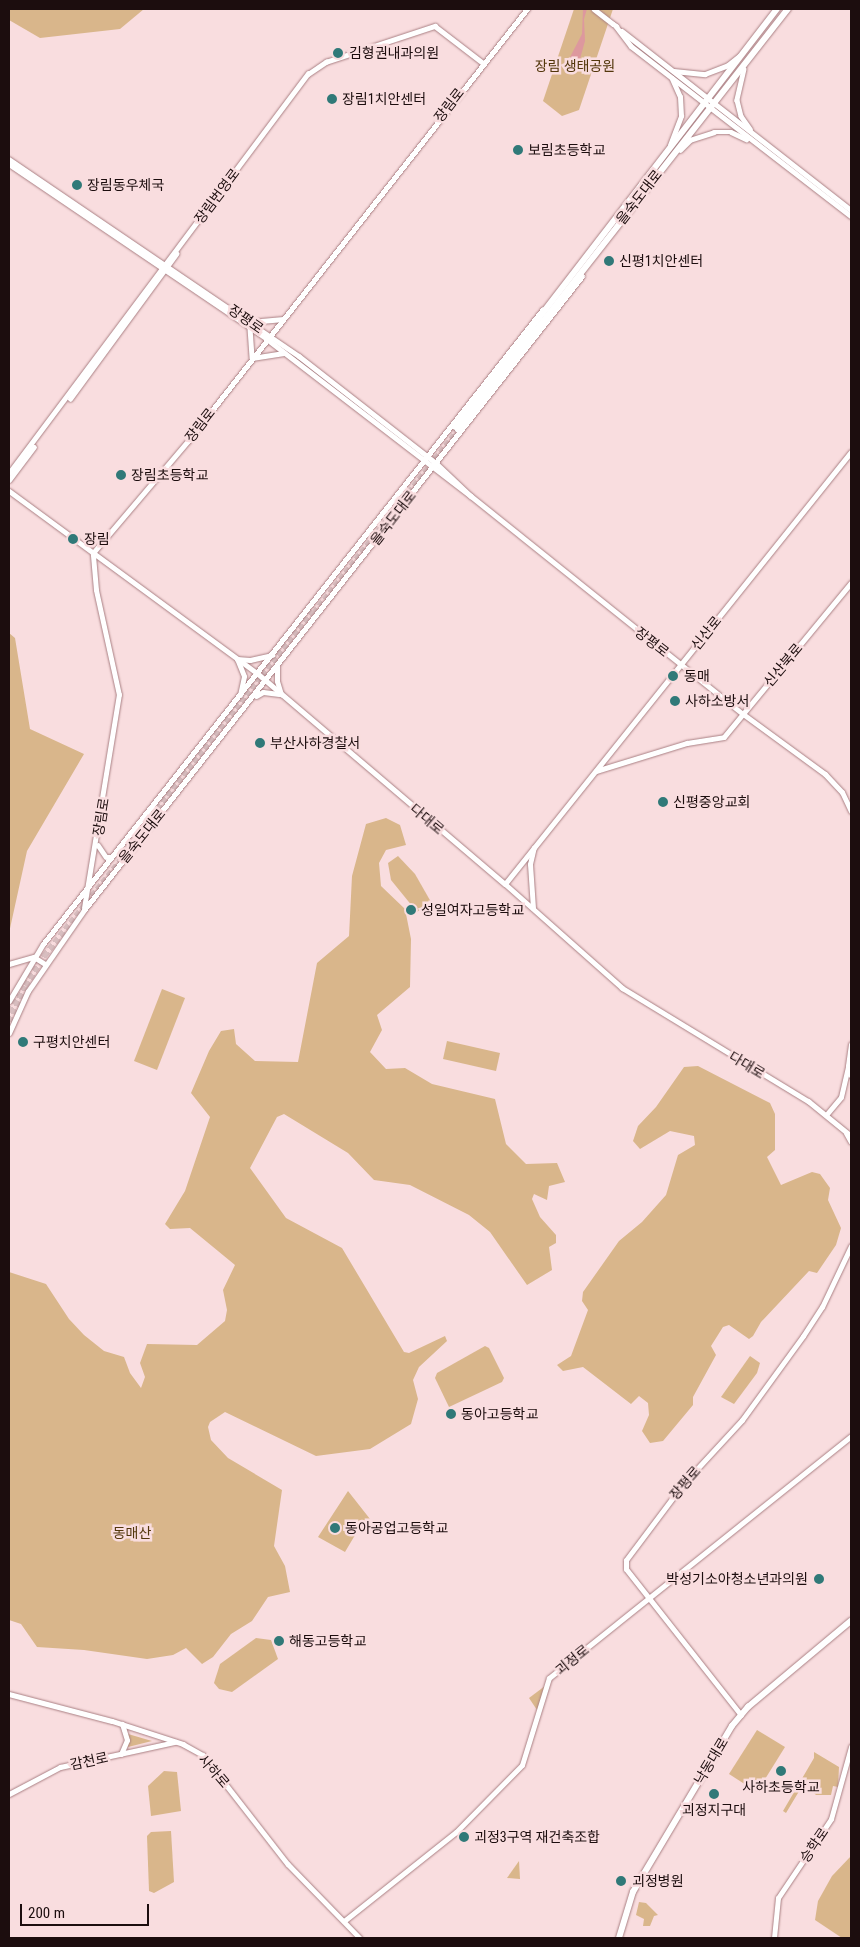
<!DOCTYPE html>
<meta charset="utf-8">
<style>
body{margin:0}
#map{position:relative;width:860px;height:1947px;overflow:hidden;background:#f9dddf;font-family:"Roboto Condensed","Noto Sans KR",sans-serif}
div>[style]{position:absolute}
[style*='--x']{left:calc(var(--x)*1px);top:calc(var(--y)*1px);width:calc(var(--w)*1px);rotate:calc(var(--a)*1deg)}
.green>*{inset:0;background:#d9b68b}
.water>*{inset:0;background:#dd989e}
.trunk-tunnel>*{height:5.5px;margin-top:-2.75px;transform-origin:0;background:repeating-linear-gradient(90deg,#d8bec0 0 5.5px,transparent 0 8.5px)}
.roads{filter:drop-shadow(0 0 1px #aa8084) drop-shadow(0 0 1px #aa8084)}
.tertiary>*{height:4.5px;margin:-2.25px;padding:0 2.25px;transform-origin:2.25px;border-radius:2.25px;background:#fff}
.secondary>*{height:5px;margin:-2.5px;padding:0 2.5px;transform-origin:2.5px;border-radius:2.5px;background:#fff}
.primary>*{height:5.5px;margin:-2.75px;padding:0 2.75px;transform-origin:2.75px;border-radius:2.75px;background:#fff}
.trunk>*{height:5.5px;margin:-2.75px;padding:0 2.75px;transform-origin:2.75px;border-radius:2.75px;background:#fff}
.dots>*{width:14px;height:14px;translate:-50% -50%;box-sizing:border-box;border:2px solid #f9dddf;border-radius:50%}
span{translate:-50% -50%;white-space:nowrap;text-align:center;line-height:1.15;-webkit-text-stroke:5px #f9dddf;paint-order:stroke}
.poi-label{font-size:14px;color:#1c0d0e}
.left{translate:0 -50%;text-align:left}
.right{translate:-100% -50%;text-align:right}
.park-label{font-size:14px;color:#53370c}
.street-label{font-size:14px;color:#1c0d0e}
.frame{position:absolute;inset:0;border:10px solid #1c0d0e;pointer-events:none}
.scale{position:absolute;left:20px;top:1904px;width:129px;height:22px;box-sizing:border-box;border:2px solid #1c0d0e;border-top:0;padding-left:6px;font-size:15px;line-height:18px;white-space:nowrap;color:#1c0d0e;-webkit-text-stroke:4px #f9dddf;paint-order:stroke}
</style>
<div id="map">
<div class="green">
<i style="clip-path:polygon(9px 9px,144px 9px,120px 29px,40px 38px,9px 20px)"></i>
<i style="clip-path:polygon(574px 9px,613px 9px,579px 110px,562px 116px,543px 101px)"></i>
<i style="clip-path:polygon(9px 633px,15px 638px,30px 729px,84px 754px,27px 851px,9px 933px)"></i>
<i style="clip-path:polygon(386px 818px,400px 825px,406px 845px,386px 850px,379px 863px,381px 886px,405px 909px,411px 939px,410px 987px,377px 1015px,382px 1030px,370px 1052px,386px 1069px,405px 1068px,432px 1084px,495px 1099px,506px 1144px,526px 1164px,557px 1163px,565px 1182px,549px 1186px,547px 1200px,534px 1194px,532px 1199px,540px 1217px,556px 1235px,556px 1243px,549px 1247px,552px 1270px,527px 1285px,490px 1232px,469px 1215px,410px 1185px,374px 1180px,348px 1153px,284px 1114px,277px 1117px,250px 1168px,286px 1218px,342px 1248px,404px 1352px,409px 1353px,445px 1336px,447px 1341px,419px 1367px,413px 1380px,418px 1399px,411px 1424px,370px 1449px,316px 1456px,225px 1412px,210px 1422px,208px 1427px,211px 1440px,228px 1458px,282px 1490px,274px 1546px,285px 1566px,290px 1592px,268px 1597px,252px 1621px,231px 1634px,213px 1657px,202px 1664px,186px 1648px,173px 1655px,147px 1659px,84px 1650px,37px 1647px,21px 1624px,9px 1620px,9px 1272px,46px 1284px,69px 1319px,84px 1335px,104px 1351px,124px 1357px,130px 1373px,141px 1388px,145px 1377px,140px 1363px,147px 1344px,197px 1345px,225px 1321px,227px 1310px,223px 1290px,235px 1265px,190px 1228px,170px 1229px,165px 1224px,185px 1191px,210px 1117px,191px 1093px,209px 1051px,221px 1031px,234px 1029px,236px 1044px,255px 1061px,298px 1062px,317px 963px,349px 936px,352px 876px,366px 824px)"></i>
<i style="clip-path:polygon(398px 856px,415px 874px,431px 902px,417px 912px,391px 880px,388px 863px)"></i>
<i style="clip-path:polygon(162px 989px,185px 998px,157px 1070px,134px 1061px)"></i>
<i style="clip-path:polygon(447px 1041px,500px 1053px,496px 1071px,443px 1059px)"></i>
<i style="clip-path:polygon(698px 1066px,770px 1103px,775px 1114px,775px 1150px,767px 1157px,781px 1185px,812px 1172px,820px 1174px,830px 1188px,828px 1200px,841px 1228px,836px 1245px,817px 1273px,809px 1271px,761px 1322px,753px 1336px,749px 1339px,729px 1325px,723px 1327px,711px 1346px,716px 1355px,693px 1397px,693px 1405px,663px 1441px,650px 1443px,642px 1431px,649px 1415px,648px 1403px,639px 1396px,631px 1404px,583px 1367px,563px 1371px,557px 1365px,571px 1356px,588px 1310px,582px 1301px,583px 1292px,619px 1241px,642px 1222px,666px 1195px,678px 1155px,695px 1145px,694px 1136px,670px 1131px,640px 1149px,633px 1141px,638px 1126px,656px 1107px,684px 1067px)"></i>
<i style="clip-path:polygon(485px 1346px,489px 1348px,504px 1378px,502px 1382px,449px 1407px,435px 1378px,437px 1373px)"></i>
<i style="clip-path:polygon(750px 1356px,760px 1363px,757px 1373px,734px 1404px,721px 1397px)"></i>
<i style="clip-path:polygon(348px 1491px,370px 1519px,361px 1525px,345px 1552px,318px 1537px)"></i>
<i style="clip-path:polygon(256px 1638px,271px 1640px,278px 1659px,232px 1692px,219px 1689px,214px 1683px,220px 1664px)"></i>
<i style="clip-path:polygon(549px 1683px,539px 1713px,529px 1698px)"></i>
<i style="clip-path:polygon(757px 1730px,785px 1747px,757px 1792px,729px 1774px)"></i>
<i style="clip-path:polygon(128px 1734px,152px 1741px,128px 1747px)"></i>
<i style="clip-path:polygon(814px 1752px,839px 1767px,838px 1787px,833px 1786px,831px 1795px,816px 1795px,804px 1783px,786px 1813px,783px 1811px,814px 1758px)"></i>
<i style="clip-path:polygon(164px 1771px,177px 1772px,181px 1811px,151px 1816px,148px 1786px)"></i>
<i style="clip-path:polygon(171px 1831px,174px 1882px,154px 1893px,149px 1891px,147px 1836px,151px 1832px)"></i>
<i style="clip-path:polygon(851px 1856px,851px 1938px,842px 1938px,815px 1920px,818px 1901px,832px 1876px)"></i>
<i style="clip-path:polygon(519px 1861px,520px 1879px,507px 1878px)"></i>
<i style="clip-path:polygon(639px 1902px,646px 1903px,658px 1915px,654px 1916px,650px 1926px,643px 1926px,644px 1919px,636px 1915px)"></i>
</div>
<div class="water">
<i style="clip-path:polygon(583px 9px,587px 9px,584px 19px,585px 41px,580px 59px,569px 69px,568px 61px,582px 34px)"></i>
</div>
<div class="trunk-tunnel">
<i style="--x:314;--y:613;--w:233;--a:-51.8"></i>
<i style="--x:141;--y:829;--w:281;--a:-51.9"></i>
<i style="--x:9;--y:1012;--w:20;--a:-66"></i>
<i style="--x:9;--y:1022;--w:39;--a:-66"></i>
<i style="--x:25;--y:986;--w:36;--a:-58"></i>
<i style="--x:44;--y:956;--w:165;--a:-51.4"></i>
</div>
<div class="roads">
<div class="tertiary">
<i style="--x:594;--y:9;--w:24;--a:38"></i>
<i style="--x:616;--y:26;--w:25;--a:53"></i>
<i style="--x:631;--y:46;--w:278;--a:37.7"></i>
<i style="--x:622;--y:31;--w:291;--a:38"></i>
<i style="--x:744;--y:69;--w:32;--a:103"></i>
<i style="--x:737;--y:100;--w:16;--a:76"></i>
<i style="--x:741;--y:116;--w:16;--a:55"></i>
<i style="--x:674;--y:71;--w:31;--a:6"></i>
<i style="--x:705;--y:74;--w:25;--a:-21"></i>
<i style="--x:728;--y:65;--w:14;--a:-39"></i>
<i style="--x:670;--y:145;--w:31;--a:-69"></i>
<i style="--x:681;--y:116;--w:19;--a:-93"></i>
<i style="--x:680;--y:97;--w:20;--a:-114"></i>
<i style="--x:680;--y:150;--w:14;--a:-45"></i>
<i style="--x:690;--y:140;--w:25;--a:-18"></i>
<i style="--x:714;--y:132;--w:17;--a:0"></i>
<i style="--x:731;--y:132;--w:17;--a:25"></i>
<i style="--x:9;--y:159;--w:351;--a:34.2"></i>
<i style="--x:299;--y:356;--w:175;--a:38"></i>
<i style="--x:437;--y:464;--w:47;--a:43.3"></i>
<i style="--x:9;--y:164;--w:312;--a:34.1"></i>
<i style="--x:267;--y:339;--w:257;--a:37.6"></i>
<i style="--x:471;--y:496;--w:349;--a:38.7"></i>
<i style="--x:250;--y:322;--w:33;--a:-5"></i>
<i style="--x:250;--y:328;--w:30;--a:86"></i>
<i style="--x:252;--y:358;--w:32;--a:-9"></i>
<i style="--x:70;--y:399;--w:180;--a:-53.8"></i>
<i style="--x:9;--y:473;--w:499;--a:-53.2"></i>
<i style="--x:308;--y:74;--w:22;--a:-34"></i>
<i style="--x:326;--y:62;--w:115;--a:-18.3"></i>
<i style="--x:435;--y:26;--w:59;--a:37.5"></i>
<i style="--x:9;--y:480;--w:41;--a:-52.9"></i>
<i style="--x:596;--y:771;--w:95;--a:-17.1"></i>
<i style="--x:687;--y:743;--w:37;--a:-9"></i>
<i style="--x:724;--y:737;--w:200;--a:-50.5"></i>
<i style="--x:98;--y:845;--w:14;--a:56"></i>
<i style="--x:106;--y:857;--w:6;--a:0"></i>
<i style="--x:505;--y:884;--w:553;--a:-51.31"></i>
<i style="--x:84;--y:908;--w:216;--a:-80.7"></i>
<i style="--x:119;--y:695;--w:107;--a:-102.4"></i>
<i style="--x:96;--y:590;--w:37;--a:-95"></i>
<i style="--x:93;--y:553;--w:147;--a:-49.7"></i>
<i style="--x:188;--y:441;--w:549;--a:-51.88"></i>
<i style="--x:9;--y:964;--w:26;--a:-16"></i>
<i style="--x:34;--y:957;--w:13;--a:32"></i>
<i style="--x:9;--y:1694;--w:106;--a:14.7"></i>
<i style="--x:112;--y:1721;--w:75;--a:17.9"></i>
<i style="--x:183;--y:1744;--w:23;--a:29"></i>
<i style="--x:203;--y:1755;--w:138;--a:52.1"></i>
<i style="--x:288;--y:1864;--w:103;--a:45.8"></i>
<i style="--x:774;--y:1938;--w:40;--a:-84.3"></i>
<i style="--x:778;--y:1898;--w:95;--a:-56.1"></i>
<i style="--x:831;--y:1819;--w:75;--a:-74.5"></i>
</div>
<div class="secondary">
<i style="--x:613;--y:24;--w:4;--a:34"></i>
<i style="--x:9;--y:491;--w:309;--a:36.3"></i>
<i style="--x:258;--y:674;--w:324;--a:40.4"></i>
<i style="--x:505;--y:884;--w:157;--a:41.6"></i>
<i style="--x:622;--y:988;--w:218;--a:31.3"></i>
<i style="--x:808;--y:1101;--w:55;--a:39.1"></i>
<i style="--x:277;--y:666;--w:15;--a:90"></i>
<i style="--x:277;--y:681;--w:14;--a:73"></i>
<i style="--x:240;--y:695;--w:19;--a:-78"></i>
<i style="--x:244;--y:676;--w:18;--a:-112"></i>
<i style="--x:237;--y:659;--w:13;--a:4"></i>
<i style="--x:250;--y:660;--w:23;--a:-13"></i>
<i style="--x:256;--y:696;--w:8;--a:-30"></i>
<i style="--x:263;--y:692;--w:16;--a:7"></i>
<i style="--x:743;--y:714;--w:102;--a:36.2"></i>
<i style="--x:825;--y:774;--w:25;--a:47"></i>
<i style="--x:842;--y:792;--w:21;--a:65"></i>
<i style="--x:533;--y:908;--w:44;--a:-93.9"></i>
<i style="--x:530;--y:864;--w:17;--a:-77"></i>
<i style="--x:9;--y:1001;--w:66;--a:-59.2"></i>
<i style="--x:43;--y:944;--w:808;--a:-51.78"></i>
<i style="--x:9;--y:1033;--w:46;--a:-65.7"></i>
<i style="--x:28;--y:991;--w:98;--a:-55.3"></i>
<i style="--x:84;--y:910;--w:806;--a:-51.85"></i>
<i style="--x:851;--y:1044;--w:22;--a:98"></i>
<i style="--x:848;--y:1066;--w:10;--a:73"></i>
<i style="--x:826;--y:1115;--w:23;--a:-50"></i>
<i style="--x:841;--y:1097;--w:32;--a:-77"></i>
<i style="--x:846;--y:1133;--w:10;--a:61"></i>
<i style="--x:741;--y:1715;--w:186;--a:-128.2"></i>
<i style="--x:626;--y:1569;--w:9;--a:-90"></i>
<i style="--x:626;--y:1560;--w:95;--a:-53.1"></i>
<i style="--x:683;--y:1484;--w:87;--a:-47.3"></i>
<i style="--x:742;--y:1420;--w:104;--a:-54"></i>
<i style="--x:803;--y:1336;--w:35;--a:-57"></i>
<i style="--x:822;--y:1307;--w:68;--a:-64.6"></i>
<i style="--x:121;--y:1754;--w:15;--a:-67"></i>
<i style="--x:127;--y:1740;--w:17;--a:-107"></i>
<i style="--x:9;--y:1794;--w:58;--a:-27.9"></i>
<i style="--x:60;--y:1767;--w:118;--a:-12.3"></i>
<i style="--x:344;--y:1921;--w:143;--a:-38.5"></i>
<i style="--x:456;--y:1832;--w:94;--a:-45.4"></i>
<i style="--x:522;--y:1765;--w:91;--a:-72.8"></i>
<i style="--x:549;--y:1678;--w:387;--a:-38.7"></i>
</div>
<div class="primary">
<i style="--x:619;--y:1938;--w:48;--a:-73.1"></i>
<i style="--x:633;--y:1892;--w:193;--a:-59.2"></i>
<i style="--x:732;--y:1726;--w:25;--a:-50"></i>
<i style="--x:748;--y:1707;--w:134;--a:-39.9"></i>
</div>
<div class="trunk">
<i style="--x:455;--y:427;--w:528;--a:-52.39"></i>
<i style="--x:458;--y:430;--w:535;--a:-51.91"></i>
</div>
</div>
<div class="dots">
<i style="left:338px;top:53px;background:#307978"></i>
<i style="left:332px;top:99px;background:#307978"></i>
<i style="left:518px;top:150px;background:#307978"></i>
<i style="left:77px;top:185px;background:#307978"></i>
<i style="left:609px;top:261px;background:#307978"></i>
<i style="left:121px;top:475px;background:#307978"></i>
<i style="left:73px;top:539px;background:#307978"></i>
<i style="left:673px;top:676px;background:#307978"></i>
<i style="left:675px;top:701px;background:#307978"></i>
<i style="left:260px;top:743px;background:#307978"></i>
<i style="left:663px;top:802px;background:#307978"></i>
<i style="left:411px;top:910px;background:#307978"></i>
<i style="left:23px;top:1042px;background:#307978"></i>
<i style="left:451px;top:1414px;background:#307978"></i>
<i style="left:335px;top:1528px;background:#307978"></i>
<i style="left:819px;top:1579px;background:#307978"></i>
<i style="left:279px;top:1641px;background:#307978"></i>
<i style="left:781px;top:1771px;background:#307978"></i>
<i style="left:714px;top:1794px;background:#307978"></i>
<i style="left:464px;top:1837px;background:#307978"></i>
<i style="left:621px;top:1881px;background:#307978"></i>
</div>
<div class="poi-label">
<span class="left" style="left:349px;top:53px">김형권내과의원</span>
<span class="left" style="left:342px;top:99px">장림1치안센터</span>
<span class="left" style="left:528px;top:150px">보림초등학교</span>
<span class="left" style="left:87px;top:185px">장림동우체국</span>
<span class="left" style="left:619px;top:261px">신평1치안센터</span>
<span class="left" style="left:131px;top:475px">장림초등학교</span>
<span class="left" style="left:84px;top:539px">장림</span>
<span class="left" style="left:684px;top:676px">동매</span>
<span class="left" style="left:685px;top:701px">사하소방서</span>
<span class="left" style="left:270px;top:743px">부산사하경찰서</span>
<span class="left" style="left:673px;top:802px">신평중앙교회</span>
<span class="left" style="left:421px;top:910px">성일여자고등학교</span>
<span class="left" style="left:33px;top:1042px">구평치안센터</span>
<span class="left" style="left:461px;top:1414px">동아고등학교</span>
<span class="left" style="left:345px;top:1528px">동아공업고등학교</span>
<span class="right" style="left:808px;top:1579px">박성기소아청소년과의원</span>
<span class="left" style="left:289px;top:1641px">해동고등학교</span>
<span style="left:781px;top:1787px">사하초등학교</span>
<span style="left:714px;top:1810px">괴정지구대</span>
<span class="left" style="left:474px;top:1837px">괴정3구역 재건축조합</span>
<span class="left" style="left:632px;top:1881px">괴정병원</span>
</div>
<div class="park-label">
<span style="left:575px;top:66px">장림 생태공원</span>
<span style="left:132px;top:1533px">동매산</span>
</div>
<div class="street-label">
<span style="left:449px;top:105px;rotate:-52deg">장림로</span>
<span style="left:217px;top:196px;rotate:-53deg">장림번영로</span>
<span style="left:639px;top:197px;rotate:-52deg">을숙도대로</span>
<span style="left:246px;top:319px;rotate:35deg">장평로</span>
<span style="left:200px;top:425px;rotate:-52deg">장림로</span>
<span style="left:393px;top:518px;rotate:-52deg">을숙도대로</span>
<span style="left:706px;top:633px;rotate:-51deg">신산로</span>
<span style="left:652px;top:642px;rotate:38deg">장평로</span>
<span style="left:783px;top:665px;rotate:-50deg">신산북로</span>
<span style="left:101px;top:817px;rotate:-81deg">장림로</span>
<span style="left:427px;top:819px;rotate:40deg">다대로</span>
<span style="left:142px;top:836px;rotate:-51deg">을숙도대로</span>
<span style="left:747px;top:1065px;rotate:31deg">다대로</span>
<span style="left:685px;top:1483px;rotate:-49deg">장평로</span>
<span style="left:572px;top:1660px;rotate:-39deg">괴정로</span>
<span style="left:89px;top:1761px;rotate:-12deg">감천로</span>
<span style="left:711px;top:1761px;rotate:-59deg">낙동대로</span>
<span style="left:214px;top:1771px;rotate:49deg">사하로</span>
<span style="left:814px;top:1845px;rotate:-56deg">승학로</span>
</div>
<div class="frame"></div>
<div class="scale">200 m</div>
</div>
